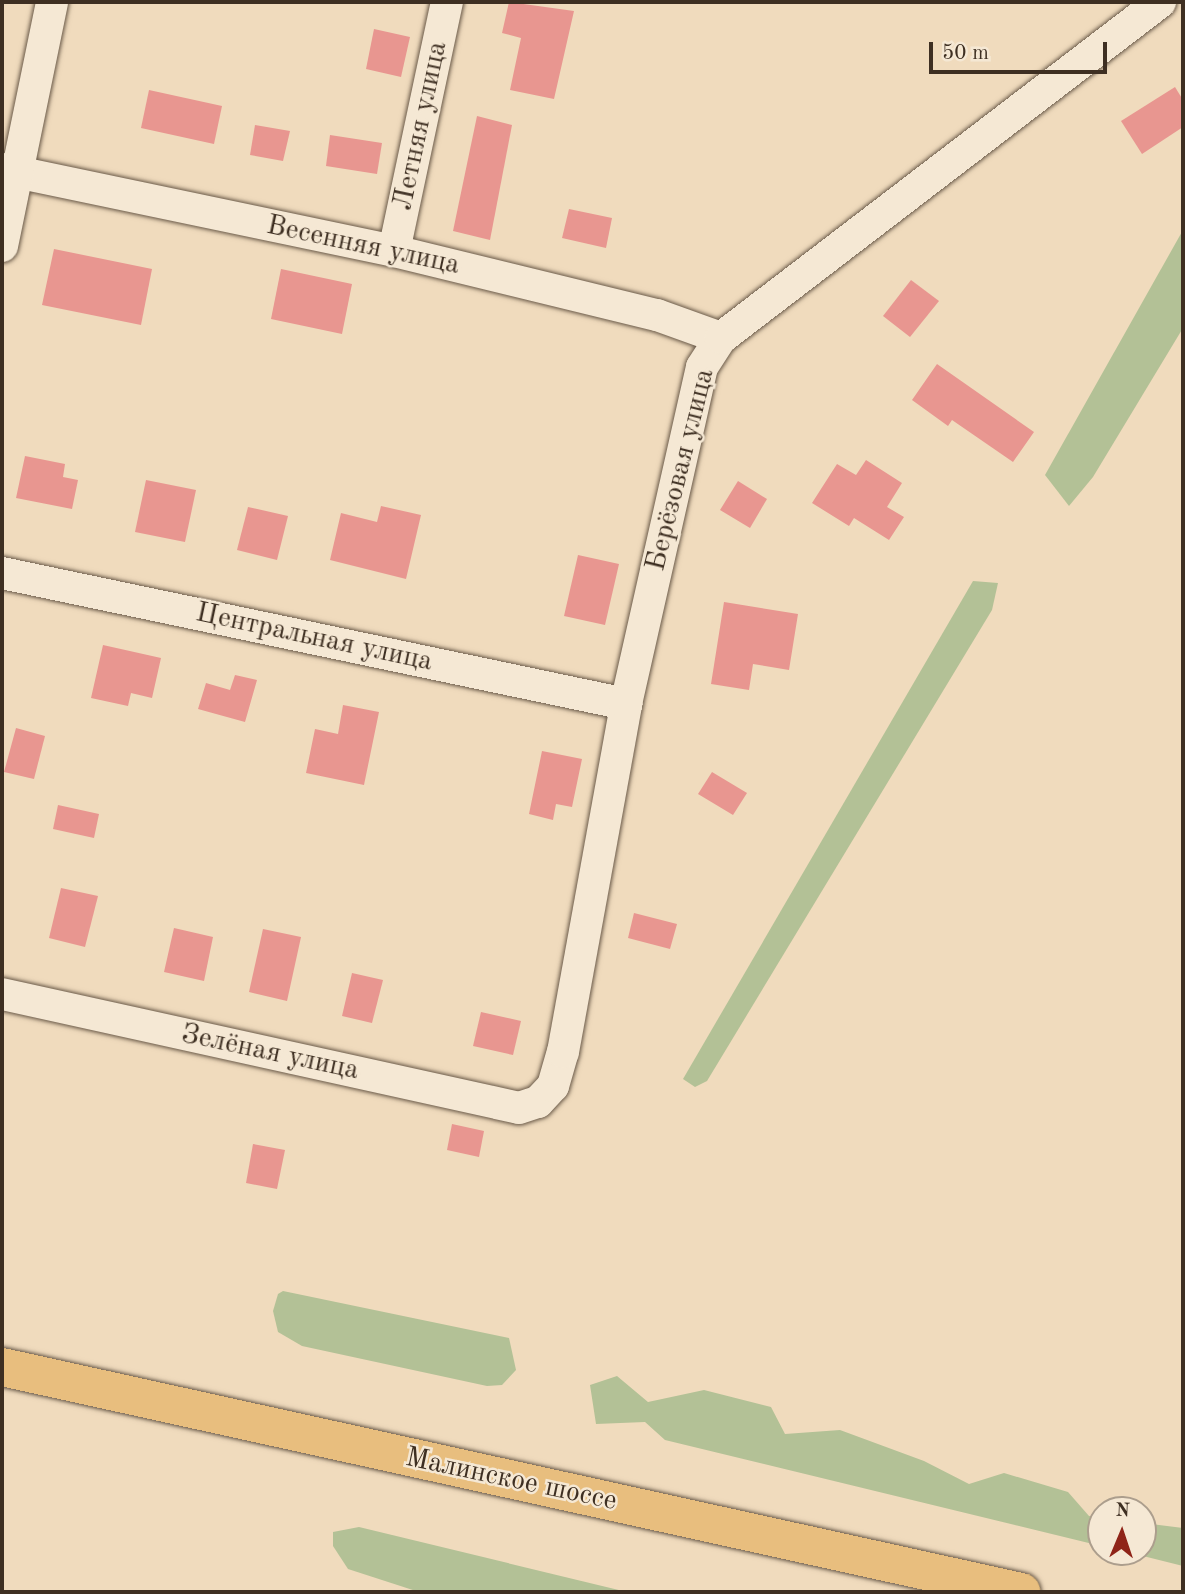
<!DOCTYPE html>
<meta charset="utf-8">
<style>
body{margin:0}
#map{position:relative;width:1185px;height:1594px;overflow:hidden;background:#f0dbbd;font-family:"Old Standard TT",serif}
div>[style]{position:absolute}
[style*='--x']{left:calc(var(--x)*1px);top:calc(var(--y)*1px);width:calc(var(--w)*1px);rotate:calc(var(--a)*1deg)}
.green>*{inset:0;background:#b3c196}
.building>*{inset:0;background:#e89690}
.roads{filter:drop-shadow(0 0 2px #6a5a49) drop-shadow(0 0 2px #6a5a49)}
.minor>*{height:32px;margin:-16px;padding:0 16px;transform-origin:16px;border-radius:16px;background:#f5e8d4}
.major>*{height:38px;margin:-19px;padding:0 19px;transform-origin:19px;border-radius:19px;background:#e8be7e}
span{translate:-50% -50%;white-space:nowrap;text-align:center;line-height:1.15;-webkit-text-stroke:5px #f5e8d4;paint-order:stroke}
.street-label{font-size:28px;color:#3e2f22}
.frame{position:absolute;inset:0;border:4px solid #3e2f22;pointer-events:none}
.north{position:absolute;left:1087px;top:1496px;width:70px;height:70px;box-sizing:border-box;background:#f5e8d4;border:2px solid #ac9e8d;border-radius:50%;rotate:2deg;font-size:19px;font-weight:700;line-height:28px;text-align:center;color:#3e2f22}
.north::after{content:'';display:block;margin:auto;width:24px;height:32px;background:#8f2418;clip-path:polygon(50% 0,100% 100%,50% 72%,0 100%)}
.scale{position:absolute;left:929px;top:42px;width:178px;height:32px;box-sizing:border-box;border:4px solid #3e2f22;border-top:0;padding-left:9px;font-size:21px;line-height:24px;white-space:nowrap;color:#3e2f22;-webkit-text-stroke:5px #f5e8d4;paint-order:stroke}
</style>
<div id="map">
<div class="green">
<i style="clip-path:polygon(1183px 230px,1183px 328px,1093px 477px,1069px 506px,1045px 475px)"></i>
<i style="clip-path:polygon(973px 581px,998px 583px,992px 610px,707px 1081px,695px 1087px,683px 1079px)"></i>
<i style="clip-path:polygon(283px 1291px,509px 1338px,516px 1370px,502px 1385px,487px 1386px,302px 1346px,278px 1332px,273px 1311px,278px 1294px)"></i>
<i style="clip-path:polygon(617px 1376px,648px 1402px,704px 1390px,771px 1407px,785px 1434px,840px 1430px,924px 1461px,969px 1484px,1004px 1473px,1068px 1492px,1089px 1516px,1101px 1517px,1101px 1546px,665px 1440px,645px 1422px,596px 1424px,590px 1385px)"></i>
<i style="clip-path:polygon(1143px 1523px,1183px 1528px,1183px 1566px,1127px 1552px,1143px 1552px)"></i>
<i style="clip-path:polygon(359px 1527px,627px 1592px,419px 1592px,348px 1569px,333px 1546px,333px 1532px)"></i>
</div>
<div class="building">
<i style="clip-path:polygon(509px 2px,574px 11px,554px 99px,510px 90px,521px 38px,502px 33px)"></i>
<i style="clip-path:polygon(374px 29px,410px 37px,401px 77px,366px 69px)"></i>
<i style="clip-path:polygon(1175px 87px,1183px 100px,1183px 127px,1142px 154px,1121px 121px)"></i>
<i style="clip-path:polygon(149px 90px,222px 106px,214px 144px,141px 128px)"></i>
<i style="clip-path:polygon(477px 116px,512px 125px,490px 240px,453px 231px)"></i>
<i style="clip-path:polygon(255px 125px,290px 131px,283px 161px,250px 155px)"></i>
<i style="clip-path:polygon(330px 135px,382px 143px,377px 174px,326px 166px)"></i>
<i style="clip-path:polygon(569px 209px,612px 218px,606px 248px,562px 238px)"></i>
<i style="clip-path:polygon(54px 249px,152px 269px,141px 325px,42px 305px)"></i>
<i style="clip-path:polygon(281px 269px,352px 284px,342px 334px,271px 319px)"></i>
<i style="clip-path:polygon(911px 280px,939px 301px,910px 337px,883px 316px)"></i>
<i style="clip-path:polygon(937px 364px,1034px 432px,1013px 462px,952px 420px,948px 426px,912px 400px)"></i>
<i style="clip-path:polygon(25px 456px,65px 464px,63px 477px,78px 480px,72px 509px,16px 498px)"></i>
<i style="clip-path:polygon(866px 460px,902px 483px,887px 507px,904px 517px,889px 540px,854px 518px,849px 526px,812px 503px,837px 464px,856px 475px)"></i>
<i style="clip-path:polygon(146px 480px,196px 490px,185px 542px,135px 532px)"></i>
<i style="clip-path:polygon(738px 481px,767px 499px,750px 528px,720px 510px)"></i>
<i style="clip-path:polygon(381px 506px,421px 515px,406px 579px,330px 560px,341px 513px,377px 522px)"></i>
<i style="clip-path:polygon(248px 507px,288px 516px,277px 560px,237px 550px)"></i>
<i style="clip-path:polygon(578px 555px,619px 564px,605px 625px,564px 616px)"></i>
<i style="clip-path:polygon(724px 602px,798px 614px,789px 670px,753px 664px,749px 690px,711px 684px)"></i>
<i style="clip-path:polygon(103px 645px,161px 658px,152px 698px,131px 693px,128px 706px,91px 698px)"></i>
<i style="clip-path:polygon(235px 675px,257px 680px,245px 722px,198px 709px,206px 683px,230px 690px)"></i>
<i style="clip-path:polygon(343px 705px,379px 712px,364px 785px,306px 773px,315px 729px,338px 734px)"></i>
<i style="clip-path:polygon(16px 728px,45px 736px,34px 779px,4px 772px)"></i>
<i style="clip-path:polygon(542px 751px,582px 759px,572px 807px,556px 804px,553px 820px,529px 814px)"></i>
<i style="clip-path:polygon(712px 772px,747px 793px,733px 815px,698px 794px)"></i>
<i style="clip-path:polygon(58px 805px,99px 814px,94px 838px,53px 829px)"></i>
<i style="clip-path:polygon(61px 888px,98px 896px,85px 947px,49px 938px)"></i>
<i style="clip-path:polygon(634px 913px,677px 924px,670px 949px,628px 938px)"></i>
<i style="clip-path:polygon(174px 928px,213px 937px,204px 981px,164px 972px)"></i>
<i style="clip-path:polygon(263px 929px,301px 937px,287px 1001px,249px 992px)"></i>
<i style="clip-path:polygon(352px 973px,383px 980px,372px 1023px,342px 1016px)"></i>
<i style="clip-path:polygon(481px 1012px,521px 1021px,513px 1055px,473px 1046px)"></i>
<i style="clip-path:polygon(452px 1124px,484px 1131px,479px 1157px,447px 1150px)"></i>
<i style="clip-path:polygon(253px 1144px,285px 1150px,277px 1189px,246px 1183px)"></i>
</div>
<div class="roads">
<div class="minor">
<i style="--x:2;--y:169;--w:400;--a:11.8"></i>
<i style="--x:394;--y:251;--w:271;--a:13.7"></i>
<i style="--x:657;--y:315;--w:68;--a:19.8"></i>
<i style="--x:2;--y:246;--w:249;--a:-78.4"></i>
<i style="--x:394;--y:251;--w:255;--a:-78"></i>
<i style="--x:2;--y:573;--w:638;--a:11.86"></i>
<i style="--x:2;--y:994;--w:529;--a:12.43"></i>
<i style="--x:519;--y:1108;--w:20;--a:-18"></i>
<i style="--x:538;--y:1102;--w:22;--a:-47"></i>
<i style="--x:553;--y:1086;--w:35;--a:-74"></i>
<i style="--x:563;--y:1052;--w:354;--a:-79.7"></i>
<i style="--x:626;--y:704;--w:345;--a:-77.3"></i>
<i style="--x:702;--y:367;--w:35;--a:-57"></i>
<i style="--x:721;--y:338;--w:553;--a:-37.43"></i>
</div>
<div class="major">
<i style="--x:2;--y:1367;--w:1044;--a:12.45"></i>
</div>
</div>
<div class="street-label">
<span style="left:421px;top:126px;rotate:-78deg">Летняя улица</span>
<span style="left:363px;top:246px;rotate:12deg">Весенняя улица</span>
<span style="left:681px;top:470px;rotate:-76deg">Берёзовая улица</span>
<span style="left:314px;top:638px;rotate:12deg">Центральная улица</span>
<span style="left:270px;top:1053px;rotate:12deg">Зелёная улица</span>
<span style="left:511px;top:1480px;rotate:12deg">Малинское шоссе</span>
</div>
<div class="frame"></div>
<div class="north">N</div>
<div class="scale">50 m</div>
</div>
